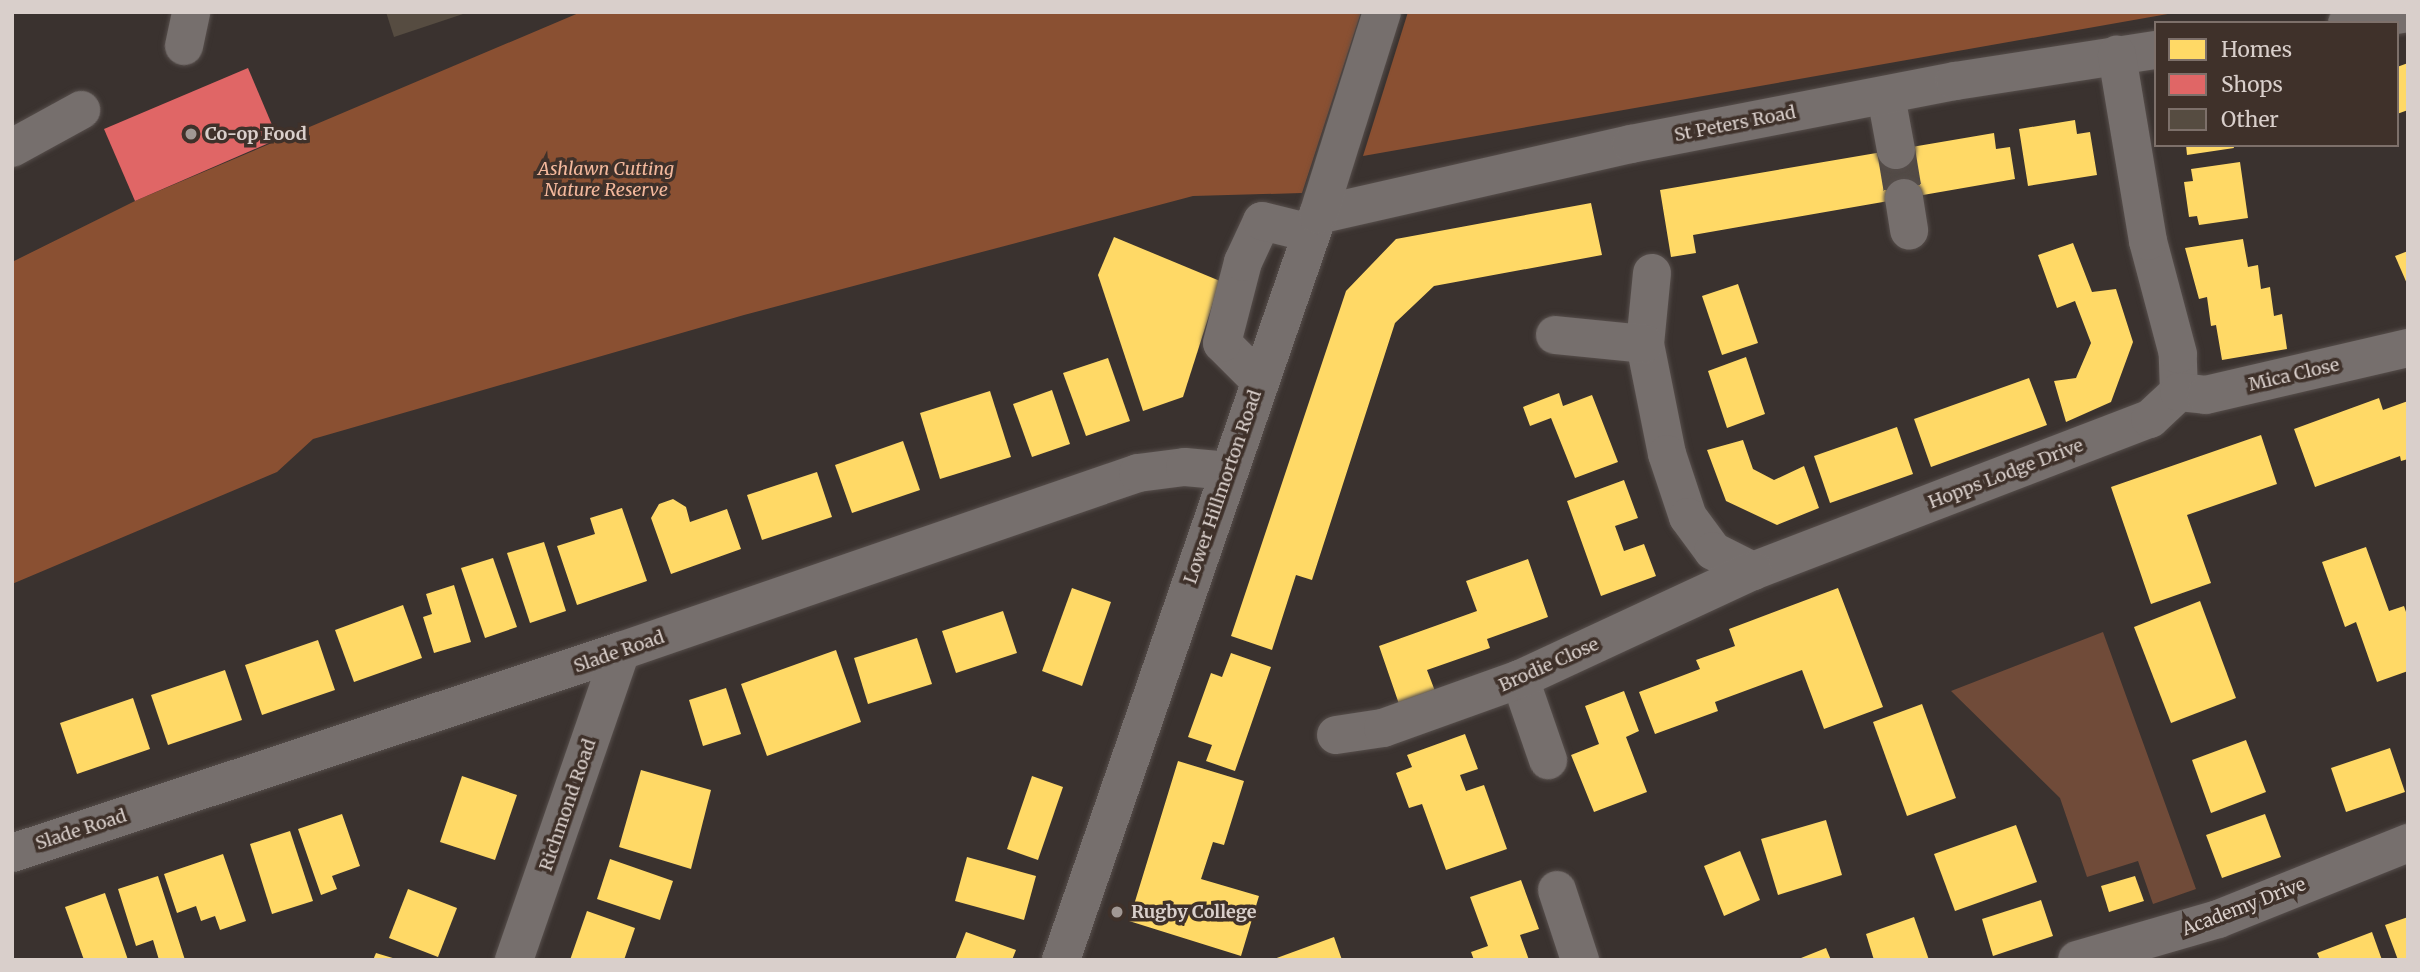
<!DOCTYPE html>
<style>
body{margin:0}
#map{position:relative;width:2420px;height:972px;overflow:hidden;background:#3a322f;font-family:Merriweather,serif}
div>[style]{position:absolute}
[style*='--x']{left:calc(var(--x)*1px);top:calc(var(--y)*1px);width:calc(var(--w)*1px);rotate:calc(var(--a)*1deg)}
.green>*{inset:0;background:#704b39}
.forest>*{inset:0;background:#8a5032}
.homes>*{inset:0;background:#ffd966}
.shops>*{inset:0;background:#e06666}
.building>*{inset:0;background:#564c41}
.minor-tunnel>*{height:38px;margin-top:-19px;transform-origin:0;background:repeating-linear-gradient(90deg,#524a46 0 38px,transparent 0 57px)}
.roads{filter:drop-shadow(0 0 2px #564e4b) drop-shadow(0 0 2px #564e4b)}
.minor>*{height:38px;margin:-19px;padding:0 19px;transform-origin:19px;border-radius:19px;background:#766f6d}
.dots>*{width:19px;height:19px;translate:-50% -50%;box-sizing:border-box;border:4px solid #3f312a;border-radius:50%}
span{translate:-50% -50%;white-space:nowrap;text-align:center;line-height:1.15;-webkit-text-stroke:7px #3f312a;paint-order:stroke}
.street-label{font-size:18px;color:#d9cfcb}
.poi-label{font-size:18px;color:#d9cfcb;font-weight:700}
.left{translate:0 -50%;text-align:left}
.park-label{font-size:18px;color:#f3b89c;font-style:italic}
.frame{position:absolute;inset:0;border:14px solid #d9cfcb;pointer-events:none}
.legend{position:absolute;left:2154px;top:21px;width:245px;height:126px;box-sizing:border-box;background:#3f312a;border:2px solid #7d706a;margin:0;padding:9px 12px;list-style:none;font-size:21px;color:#d9cfcb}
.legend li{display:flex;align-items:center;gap:14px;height:35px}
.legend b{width:35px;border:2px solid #7d706a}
</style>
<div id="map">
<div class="green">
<i style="clip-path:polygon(2103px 632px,2196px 889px,2153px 904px,2138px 861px,2087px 877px,2060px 798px,1951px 691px)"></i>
</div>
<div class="forest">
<i style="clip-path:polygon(581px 12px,1361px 12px,1302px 193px,1193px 196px,744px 315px,313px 439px,277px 472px,12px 584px,12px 262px,135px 201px)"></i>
<i style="clip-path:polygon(1408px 12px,2179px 12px,1363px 156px)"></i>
</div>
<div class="homes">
<i style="clip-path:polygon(2408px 63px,2408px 110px,2397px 114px,2397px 67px)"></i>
<i style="clip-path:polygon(2075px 120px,2077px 134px,2090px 132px,2097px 175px,2028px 186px,2019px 129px)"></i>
<i style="clip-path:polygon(1994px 133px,1996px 149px,2010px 147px,2015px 179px,1693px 235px,1696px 253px,1671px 257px,1660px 190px)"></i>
<i style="clip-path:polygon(2186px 145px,2233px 145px,2234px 148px,2187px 155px)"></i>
<i style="clip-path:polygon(2240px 162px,2248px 218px,2199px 225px,2197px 216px,2189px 217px,2184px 182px,2193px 181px,2191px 169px)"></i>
<i style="clip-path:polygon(1591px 203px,1602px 255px,1434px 286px,1395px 323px,1312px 580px,1296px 575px,1272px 650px,1231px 636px,1346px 291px,1396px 239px)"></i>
<i style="clip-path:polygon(1114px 237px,1220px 281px,1183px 397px,1143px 411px,1098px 275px)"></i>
<i style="clip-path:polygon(2243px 239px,2248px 267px,2258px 265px,2261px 289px,2270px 287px,2274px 316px,2282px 314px,2287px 349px,2222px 360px,2216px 325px,2211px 326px,2207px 297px,2199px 299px,2185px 248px)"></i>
<i style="clip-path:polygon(2073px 243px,2092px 292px,2116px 289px,2133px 342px,2111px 402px,2066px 422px,2054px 381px,2076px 378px,2091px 343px,2075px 301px,2057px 308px,2038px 255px)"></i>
<i style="clip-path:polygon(2408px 251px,2408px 286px,2395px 256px)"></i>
<i style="clip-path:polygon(1738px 284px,1758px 343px,1722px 355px,1702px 296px)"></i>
<i style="clip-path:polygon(1746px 357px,1765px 414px,1727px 428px,1708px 371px)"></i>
<i style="clip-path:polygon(1108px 358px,1130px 421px,1086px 436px,1063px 373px)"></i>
<i style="clip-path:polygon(2029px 378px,2047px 425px,1931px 467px,1914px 419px)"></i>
<i style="clip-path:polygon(1052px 390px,1070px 444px,1032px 457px,1013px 404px)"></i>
<i style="clip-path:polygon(990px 391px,1011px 457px,940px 479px,920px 413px)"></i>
<i style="clip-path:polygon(1559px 393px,1563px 406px,1592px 395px,1618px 462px,1575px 478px,1551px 418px,1530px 426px,1523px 407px)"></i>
<i style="clip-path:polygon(2379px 398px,2383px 410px,2408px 401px,2408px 459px,2401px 461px,2400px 456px,2315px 487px,2294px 429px)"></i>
<i style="clip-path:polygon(1897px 427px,1913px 474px,1830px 503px,1814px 456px)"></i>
<i style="clip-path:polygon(2261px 435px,2277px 484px,2187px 515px,2211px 583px,2151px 604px,2111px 487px)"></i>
<i style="clip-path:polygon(1743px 440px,1753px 469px,1774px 480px,1804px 466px,1819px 508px,1777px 525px,1726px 501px,1707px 450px)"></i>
<i style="clip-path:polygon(903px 441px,920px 490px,852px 513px,835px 465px)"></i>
<i style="clip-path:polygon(817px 472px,832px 517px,762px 540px,747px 495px)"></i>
<i style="clip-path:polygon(1624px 480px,1638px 518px,1615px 526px,1624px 551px,1644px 544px,1656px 576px,1601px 596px,1567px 501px)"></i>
<i style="clip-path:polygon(673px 499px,686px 507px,690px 522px,727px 509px,741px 549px,671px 574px,651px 518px,659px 504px)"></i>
<i style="clip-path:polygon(622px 508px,647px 581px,577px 605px,557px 546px,595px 534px,590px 518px)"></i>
<i style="clip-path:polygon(544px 542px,566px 611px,530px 623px,507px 553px)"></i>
<i style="clip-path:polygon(2366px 547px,2389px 611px,2404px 606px,2408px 618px,2408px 671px,2377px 682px,2356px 622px,2345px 627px,2322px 562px)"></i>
<i style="clip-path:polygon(493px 558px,517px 627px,485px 638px,461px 568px)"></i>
<i style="clip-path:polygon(1528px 559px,1548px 617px,1487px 639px,1490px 648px,1427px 670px,1435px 691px,1399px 704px,1379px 646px,1477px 611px,1466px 581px)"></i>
<i style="clip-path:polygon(454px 585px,471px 642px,434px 653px,423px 617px,432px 614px,426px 594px)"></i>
<i style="clip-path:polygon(1072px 588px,1111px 602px,1082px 686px,1042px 671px)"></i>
<i style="clip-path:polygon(1838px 588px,1883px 707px,1824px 729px,1802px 670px,1715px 702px,1718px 711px,1655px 734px,1639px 692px,1700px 669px,1696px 660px,1735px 646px,1729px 629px)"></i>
<i style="clip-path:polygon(2200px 601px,2236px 698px,2171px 723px,2134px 627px)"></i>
<i style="clip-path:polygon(403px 605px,422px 658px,354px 682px,335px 630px)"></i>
<i style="clip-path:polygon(1003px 611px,1017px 653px,956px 673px,942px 631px)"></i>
<i style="clip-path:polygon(917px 638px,932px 684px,868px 704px,854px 658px)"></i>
<i style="clip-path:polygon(318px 640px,335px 690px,262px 715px,245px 665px)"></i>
<i style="clip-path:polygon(836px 650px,861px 722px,767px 756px,741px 684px)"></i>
<i style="clip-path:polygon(1231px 653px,1271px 667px,1235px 771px,1206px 761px,1212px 745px,1188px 737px,1211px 673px,1222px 677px)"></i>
<i style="clip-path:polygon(225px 670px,242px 720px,168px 745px,151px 695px)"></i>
<i style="clip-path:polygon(726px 688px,741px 734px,703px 746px,689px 700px)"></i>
<i style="clip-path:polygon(1624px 691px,1639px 731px,1626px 737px,1647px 792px,1594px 812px,1571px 755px,1599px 744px,1585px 706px)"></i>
<i style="clip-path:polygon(133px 698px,150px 749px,77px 774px,60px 723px)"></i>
<i style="clip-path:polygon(1922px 704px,1956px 798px,1907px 816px,1873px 722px)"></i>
<i style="clip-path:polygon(1465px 734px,1478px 769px,1460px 775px,1466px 791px,1484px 785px,1507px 849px,1446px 870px,1422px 804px,1409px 808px,1396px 773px,1412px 767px,1407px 755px)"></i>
<i style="clip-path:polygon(2246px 740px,2266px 792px,2211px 813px,2192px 760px)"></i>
<i style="clip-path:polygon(2390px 748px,2405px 792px,2346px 812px,2331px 768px)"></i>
<i style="clip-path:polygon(1178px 761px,1244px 781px,1224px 845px,1213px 842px,1201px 879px,1259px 896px,1241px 956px,1129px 921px)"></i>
<i style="clip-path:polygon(641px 770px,711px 790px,691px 869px,619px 847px)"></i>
<i style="clip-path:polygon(462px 776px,517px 795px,495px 860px,440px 842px)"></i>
<i style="clip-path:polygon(1032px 776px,1063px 787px,1038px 860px,1007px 849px)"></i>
<i style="clip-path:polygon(342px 814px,360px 866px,332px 876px,337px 889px,321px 895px,298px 829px)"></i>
<i style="clip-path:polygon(2265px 814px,2281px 857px,2222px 878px,2206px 835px)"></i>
<i style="clip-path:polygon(1826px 820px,1842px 875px,1778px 895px,1761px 839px)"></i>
<i style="clip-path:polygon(2016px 825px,2037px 882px,1955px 911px,1934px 854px)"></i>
<i style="clip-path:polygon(290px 831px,313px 901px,272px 914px,250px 844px)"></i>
<i style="clip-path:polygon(1740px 851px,1760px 900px,1724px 916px,1704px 866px)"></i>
<i style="clip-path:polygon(223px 854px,246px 921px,220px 930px,215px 916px,201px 921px,196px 906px,177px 913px,164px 874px)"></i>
<i style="clip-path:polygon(967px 857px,1036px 876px,1024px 920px,955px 901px)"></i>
<i style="clip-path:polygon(610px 859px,673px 881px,660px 920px,597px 899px)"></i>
<i style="clip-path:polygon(158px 876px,185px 960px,159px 960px,153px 940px,136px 946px,118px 889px)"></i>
<i style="clip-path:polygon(2135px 876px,2144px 901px,2109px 912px,2101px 886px)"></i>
<i style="clip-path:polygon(1521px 880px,1539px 929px,1520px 935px,1529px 960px,1474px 960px,1471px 952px,1488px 946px,1470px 897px)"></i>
<i style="clip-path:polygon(408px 889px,457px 908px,438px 957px,389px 938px)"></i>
<i style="clip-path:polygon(105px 893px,128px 960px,84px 960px,65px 907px)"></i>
<i style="clip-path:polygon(2041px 900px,2053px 936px,1993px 956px,1982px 919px)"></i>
<i style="clip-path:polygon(587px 911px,635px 928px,624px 960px,570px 960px)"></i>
<i style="clip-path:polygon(1914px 917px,1929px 960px,1874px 960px,1866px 934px)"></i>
<i style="clip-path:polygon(2408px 917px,2408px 960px,2398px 960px,2385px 925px)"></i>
<i style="clip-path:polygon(966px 932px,1016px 950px,1012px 960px,955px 960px)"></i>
<i style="clip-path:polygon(2372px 932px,2382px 960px,2320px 960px,2317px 953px)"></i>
<i style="clip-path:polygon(1334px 937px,1342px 960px,1274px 960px,1274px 959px)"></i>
<i style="clip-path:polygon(1826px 948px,1831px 960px,1796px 960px)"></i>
<i style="clip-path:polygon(376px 953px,396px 959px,395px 960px,373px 960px)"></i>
</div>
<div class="shops">
<i style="clip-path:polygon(248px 68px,278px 139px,135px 201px,104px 129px)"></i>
</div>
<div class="building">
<i style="clip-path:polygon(386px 12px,466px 12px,466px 13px,394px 37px)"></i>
</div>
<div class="minor-tunnel">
<i style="--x:1896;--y:150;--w:49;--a:80.5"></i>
</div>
<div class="roads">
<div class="minor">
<i style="--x:2347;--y:23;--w:62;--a:-9.3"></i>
<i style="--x:184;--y:46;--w:35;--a:-78"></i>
<i style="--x:1886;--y:96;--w:55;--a:79.5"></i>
<i style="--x:12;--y:148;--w:79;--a:-28.8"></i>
<i style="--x:1904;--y:198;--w:33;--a:81"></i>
<i style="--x:1318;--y:215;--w:321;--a:-12.8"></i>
<i style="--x:1631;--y:144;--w:330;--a:-11"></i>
<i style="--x:1955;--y:81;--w:203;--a:-8.8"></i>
<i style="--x:1652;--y:273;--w:71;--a:95.6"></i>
<i style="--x:1645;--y:344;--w:112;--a:78.7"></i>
<i style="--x:1667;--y:454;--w:66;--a:71.6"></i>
<i style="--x:1688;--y:517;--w:42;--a:53.7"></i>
<i style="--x:1713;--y:551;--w:45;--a:26.6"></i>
<i style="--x:1753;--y:571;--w:425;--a:-21"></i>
<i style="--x:2150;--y:419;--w:40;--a:-43"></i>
<i style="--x:2179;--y:392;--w:38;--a:-92"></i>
<i style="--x:2178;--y:354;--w:117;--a:-104.9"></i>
<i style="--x:2148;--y:241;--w:189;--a:-99.5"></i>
<i style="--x:1555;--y:335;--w:90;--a:5.7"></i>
<i style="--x:1259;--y:380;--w:52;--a:-135"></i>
<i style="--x:1222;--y:343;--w:84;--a:-75.5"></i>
<i style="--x:1243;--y:262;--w:45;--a:-65.1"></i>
<i style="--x:1262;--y:221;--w:50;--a:13.8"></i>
<i style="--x:2179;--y:392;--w:27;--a:6"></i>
<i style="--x:2206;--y:395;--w:207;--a:-13.1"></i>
<i style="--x:1520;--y:679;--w:86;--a:70.9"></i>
<i style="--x:1336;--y:735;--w:48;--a:-8.5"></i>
<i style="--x:1383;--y:728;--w:145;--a:-19.7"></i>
<i style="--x:1520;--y:679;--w:257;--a:-24.9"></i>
<i style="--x:12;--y:853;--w:642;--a:-18.35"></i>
<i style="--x:621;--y:651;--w:547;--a:-19"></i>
<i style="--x:1138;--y:473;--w:47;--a:-7.3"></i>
<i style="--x:1185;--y:467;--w:44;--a:5.2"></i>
<i style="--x:1557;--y:890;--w:74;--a:71.8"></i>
<i style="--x:514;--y:960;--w:327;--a:-70.9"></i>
<i style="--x:1061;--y:960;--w:788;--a:-70.97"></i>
<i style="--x:1318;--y:215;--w:213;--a:-72.5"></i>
<i style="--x:2077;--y:960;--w:147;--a:-16.2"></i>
<i style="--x:2218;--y:919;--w:205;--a:-21.8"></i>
</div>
</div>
<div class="dots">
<i style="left:191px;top:134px;background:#a19894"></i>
<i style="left:1117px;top:912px;background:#a19894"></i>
</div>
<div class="street-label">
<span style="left:1735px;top:124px;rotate:-11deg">St Peters Road</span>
<span style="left:2294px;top:375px;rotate:-13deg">Mica Close</span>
<span style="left:2006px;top:474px;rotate:-21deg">Hopps Lodge Drive</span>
<span style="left:1223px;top:487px;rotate:-71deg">Lower Hillmorton Road</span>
<span style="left:619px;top:652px;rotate:-19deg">Slade Road</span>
<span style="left:1549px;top:665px;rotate:-24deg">Brodie Close</span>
<span style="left:568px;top:805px;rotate:-71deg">Richmond Road</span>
<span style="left:81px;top:830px;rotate:-18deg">Slade Road</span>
<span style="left:2244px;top:907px;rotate:-21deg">Academy Drive</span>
</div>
<div class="poi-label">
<span class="left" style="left:205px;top:134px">Co-op Food</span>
<span class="left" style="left:1131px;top:912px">Rugby College</span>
</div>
<div class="park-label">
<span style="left:606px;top:180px">Ashlawn Cutting<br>Nature Reserve</span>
</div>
<div class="frame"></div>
<ul class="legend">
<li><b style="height:19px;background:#ffd966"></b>Homes</li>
<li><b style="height:19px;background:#e06666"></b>Shops</li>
<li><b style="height:19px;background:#564c41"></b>Other</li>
</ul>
</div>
